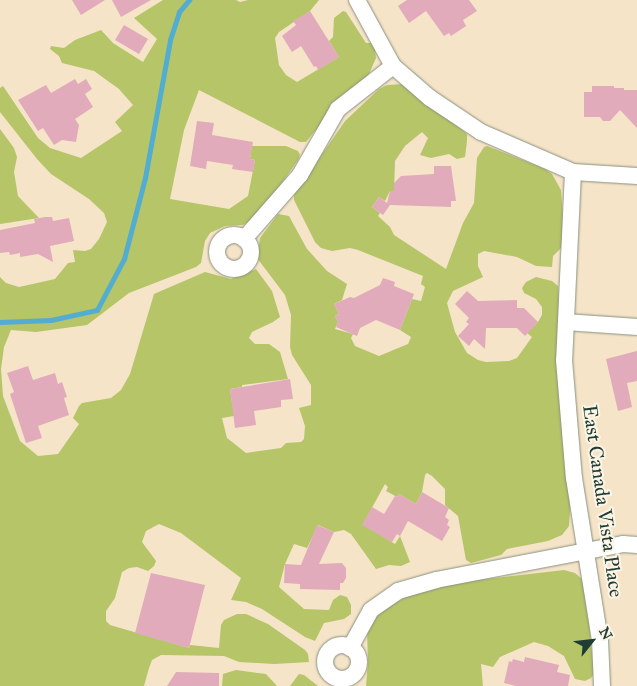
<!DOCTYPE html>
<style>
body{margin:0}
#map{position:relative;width:637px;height:686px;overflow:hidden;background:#f5e4c8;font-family:"IM FELL Great Primer",serif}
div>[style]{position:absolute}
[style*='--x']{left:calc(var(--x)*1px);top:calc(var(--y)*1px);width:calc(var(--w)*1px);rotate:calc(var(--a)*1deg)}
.green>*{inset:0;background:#b5c568}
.stream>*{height:4.5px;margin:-2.25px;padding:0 2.25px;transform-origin:2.25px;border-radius:2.25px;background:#52add0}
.building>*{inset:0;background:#e1abbb}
.roads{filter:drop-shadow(0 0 1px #8a907e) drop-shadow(0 0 1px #8a907e)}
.minor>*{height:16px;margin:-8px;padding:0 8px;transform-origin:8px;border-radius:8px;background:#fff}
.minor>.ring{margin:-8px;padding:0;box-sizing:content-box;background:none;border:16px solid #fff;border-radius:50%}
span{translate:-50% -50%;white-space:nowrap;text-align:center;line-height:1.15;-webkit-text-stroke:4px #fcf5e5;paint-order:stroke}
.street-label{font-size:20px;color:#1f3d34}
.north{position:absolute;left:567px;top:616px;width:50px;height:50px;-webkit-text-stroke:4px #fcf5e5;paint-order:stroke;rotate:61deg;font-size:14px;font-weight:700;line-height:20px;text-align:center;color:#1f3d34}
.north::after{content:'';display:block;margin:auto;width:18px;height:22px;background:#1f3d34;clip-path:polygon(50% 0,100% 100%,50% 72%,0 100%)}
</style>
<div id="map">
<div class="green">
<i style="clip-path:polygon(163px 0,236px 0,240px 2px,248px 0,319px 0,310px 11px,279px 32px,275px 38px,279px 65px,286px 75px,297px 82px,339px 57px,329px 41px,333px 37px,334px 18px,343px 11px,346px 12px,366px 43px,374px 43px,376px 58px,369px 74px,336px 105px,306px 142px,300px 142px,199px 90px,184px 130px,170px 199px,229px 209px,248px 196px,255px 160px,250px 159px,252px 146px,286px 146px,298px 151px,300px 155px,298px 160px,272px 197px,248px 222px,243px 225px,225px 226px,210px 233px,205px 241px,201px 263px,196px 267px,129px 293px,87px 325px,36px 332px,11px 330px,4px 347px,1px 369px,3px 396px,20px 441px,38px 456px,58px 454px,79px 424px,73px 418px,79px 406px,82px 403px,111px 398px,121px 390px,130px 374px,154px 294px,205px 272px,231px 279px,256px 269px,272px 291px,280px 317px,273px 322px,252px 332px,249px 338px,255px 344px,269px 344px,280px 352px,288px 379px,242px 385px,242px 387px,230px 389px,234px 416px,222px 418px,227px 438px,246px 453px,281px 448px,286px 443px,301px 442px,304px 439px,305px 426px,299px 408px,311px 405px,311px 385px,292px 355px,290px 347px,291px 315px,285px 295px,257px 258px,260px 238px,278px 214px,289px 216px,307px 249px,327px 271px,347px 284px,342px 300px,334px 304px,339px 314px,335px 316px,338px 322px,335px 329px,353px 334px,351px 338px,355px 346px,379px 356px,408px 344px,411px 337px,400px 330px,412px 299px,421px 301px,425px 287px,421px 284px,423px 276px,358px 250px,350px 248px,332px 251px,321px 248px,315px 242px,294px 200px,294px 195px,345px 121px,379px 89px,387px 85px,404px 84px,467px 134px,467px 141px,465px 157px,457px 159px,449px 154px,431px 158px,420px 155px,428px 138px,422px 132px,405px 146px,395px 161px,394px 191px,390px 191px,385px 201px,379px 197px,372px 207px,380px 213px,378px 216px,390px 227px,394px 235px,446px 269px,463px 223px,474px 203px,477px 158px,484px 147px,487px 146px,545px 169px,552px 174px,561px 190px,565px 244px,553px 256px,552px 267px,536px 266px,517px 257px,484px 251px,478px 254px,478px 266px,483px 277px,453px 291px,447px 303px,455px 332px,467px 353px,478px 360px,486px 362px,509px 361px,517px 358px,532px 337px,527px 333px,538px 322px,542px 315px,542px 307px,536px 299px,524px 293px,522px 288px,526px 282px,536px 277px,552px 281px,558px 286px,571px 498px,569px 526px,562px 535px,548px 541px,507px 549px,501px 555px,471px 563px,466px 560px,458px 516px,445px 505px,445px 489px,432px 476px,427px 473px,425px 475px,422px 492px,416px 504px,399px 494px,397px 497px,386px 491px,388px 487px,385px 484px,363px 524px,395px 544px,400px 536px,410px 562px,401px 566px,389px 565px,376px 569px,351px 534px,344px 530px,334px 532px,318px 525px,307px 548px,294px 544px,285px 564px,279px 587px,304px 609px,329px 610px,333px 600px,340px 595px,347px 597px,351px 605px,351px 614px,344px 619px,324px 623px,315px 641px,305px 637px,262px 609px,246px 602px,231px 600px,241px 578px,181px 533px,159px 524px,146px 531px,142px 542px,156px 561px,154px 566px,148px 571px,137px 567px,129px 568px,122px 572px,115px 598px,106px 611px,106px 621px,110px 625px,189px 648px,190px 645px,219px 648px,221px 625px,224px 620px,237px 614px,246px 614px,268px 624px,305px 650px,308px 654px,309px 662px,274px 664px,239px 662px,224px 656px,161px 655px,152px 660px,149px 668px,144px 686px,0 686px,0 277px,6px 283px,19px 287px,55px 279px,68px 263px,75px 262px,73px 250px,85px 251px,91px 249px,99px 239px,107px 222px,104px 213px,89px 199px,51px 174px,37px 159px,0 112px,0 88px,3px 86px,38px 138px,50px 148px,81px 158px,122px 131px,115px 122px,133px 105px,119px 89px,94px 71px,62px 63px,59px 56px,50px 49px,51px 46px,64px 48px,75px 40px,101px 30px,113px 43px,143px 62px,157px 39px,134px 18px)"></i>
<i style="clip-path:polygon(0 129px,14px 148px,17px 157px,14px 172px,18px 196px,39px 218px,0 224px)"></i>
<i style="clip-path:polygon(564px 570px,575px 573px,583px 580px,586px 592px,594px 674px,591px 678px,585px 681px,575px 679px,564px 656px,548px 646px,534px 642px,500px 657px,493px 667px,481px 664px,483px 686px,366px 686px,368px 662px,367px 630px,378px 614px,407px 596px,451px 583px)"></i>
<i style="clip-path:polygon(236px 670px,266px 674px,277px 686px,222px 686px,223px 674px)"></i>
<i style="clip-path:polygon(299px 674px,304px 675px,318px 686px,290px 686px)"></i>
</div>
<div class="stream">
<i style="--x:0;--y:322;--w:51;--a:-2.2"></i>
<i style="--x:51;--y:320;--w:47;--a:-12.3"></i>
<i style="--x:97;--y:310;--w:58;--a:-62.1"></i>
<i style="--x:124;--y:259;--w:84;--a:-75.5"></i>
<i style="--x:145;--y:178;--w:140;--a:-79.7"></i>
<i style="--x:170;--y:40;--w:29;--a:-72"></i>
<i style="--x:179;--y:12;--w:16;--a:-50"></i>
</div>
<div class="building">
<i style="clip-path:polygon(72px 0,105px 0,81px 15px)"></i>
<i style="clip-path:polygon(112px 0,151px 0,121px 17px)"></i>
<i style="clip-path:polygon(407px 0,469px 0,477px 11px,463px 20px,466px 26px,451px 36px,449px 33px,444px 36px,426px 11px,409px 23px,398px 6px)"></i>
<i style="clip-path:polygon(310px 11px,339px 57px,318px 70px,316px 66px,314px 67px,301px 46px,292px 52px,282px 36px,296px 25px,293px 21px)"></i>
<i style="clip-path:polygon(124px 25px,148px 39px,139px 54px,115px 40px)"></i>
<i style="clip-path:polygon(75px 79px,78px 84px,86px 79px,92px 89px,85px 94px,93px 107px,75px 119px,79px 125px,76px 142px,62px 140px,54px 145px,43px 128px,38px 131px,18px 100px,46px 85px,51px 93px)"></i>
<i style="clip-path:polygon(592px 86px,614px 86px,614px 88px,624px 88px,624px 90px,637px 90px,637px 128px,620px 110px,610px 121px,603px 121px,600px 117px,584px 117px,584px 92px,592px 92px)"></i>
<i style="clip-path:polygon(197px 121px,214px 123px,212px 135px,253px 142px,250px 159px,255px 160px,253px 172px,232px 169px,233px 165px,207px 161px,206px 169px,190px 166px)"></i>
<i style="clip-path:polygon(434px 166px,451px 166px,456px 201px,451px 201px,451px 207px,390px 205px,383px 215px,372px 207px,379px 197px,387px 203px,390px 191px,394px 191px,394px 183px,401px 176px,434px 174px)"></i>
<i style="clip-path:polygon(45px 217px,52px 217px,53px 221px,69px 218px,74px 241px,50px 246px,53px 262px,38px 254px,20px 257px,20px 253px,10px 255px,9px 252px,0 253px,0 230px,35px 223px,34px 219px)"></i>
<i style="clip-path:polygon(383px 278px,395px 282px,394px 286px,414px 294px,400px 330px,376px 320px,360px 328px,357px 336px,336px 327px,338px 322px,335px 316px,339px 314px,334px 304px,350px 297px,354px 298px,380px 285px)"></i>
<i style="clip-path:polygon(467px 291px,478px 301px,517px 300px,517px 308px,524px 308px,538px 322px,525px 336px,517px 328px,486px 328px,485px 349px,474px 339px,469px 346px,458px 336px,469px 324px,466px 322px,469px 318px,455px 304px)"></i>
<i style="clip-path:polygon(637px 351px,637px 381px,627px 383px,632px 407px,618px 411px,606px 359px)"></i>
<i style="clip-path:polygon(28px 366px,33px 380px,55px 373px,58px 384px,62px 382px,67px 397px,64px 398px,69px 415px,38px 426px,42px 438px,26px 443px,10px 394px,14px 392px,7px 373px)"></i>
<i style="clip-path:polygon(290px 379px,293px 399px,281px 400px,281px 407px,254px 411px,256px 425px,235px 428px,230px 389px)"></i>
<i style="clip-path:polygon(422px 492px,449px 508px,445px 517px,449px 520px,447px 525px,450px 527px,442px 541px,408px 521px,400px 536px,397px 534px,392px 542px,362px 525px,372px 507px,384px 514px,395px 496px,397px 497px,399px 494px,416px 504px)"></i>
<i style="clip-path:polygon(317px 525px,334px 532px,319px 564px,342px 563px,346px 568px,346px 578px,343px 583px,340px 583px,340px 590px,300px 589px,300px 584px,284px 583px,285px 564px,301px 565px)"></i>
<i style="clip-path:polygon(151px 573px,205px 585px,189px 648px,135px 633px)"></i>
<i style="clip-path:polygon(525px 657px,559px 665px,557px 672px,570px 675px,568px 686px,516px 686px,504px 683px,509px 661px,512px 662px,513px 659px,524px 662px)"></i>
<i style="clip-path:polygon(176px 672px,219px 673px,219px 686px,167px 686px)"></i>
</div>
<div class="roads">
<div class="minor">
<i style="--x:357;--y:0;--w:75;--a:61.4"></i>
<i style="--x:393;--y:66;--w:49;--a:40.9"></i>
<i style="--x:430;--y:98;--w:61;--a:33.7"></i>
<i style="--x:481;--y:132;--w:100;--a:23.5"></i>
<i style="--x:573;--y:172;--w:64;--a:3.6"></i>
<i style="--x:573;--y:172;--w:188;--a:92.7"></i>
<i style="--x:564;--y:360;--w:118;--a:85.2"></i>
<i style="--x:574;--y:478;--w:164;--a:80.9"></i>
<i style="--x:600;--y:640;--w:46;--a:87.5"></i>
<i class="ring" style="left:217px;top:235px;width:18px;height:18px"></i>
<i style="--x:244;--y:239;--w:85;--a:-48.8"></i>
<i style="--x:300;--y:175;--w:76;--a:-60.1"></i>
<i style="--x:338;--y:109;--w:70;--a:-38"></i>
<i style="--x:566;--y:322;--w:71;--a:4"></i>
<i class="ring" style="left:325px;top:645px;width:18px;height:18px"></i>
<i style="--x:350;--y:648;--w:43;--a:-61.1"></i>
<i style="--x:371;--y:610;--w:33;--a:-35"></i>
<i style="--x:398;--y:591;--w:40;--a:-16"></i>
<i style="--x:436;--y:580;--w:190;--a:-10.9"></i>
<i style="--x:623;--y:544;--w:14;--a:4"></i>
</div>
</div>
<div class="street-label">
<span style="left:603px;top:501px;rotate:82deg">East Canada Vista Place</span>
</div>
<div class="north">N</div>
</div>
